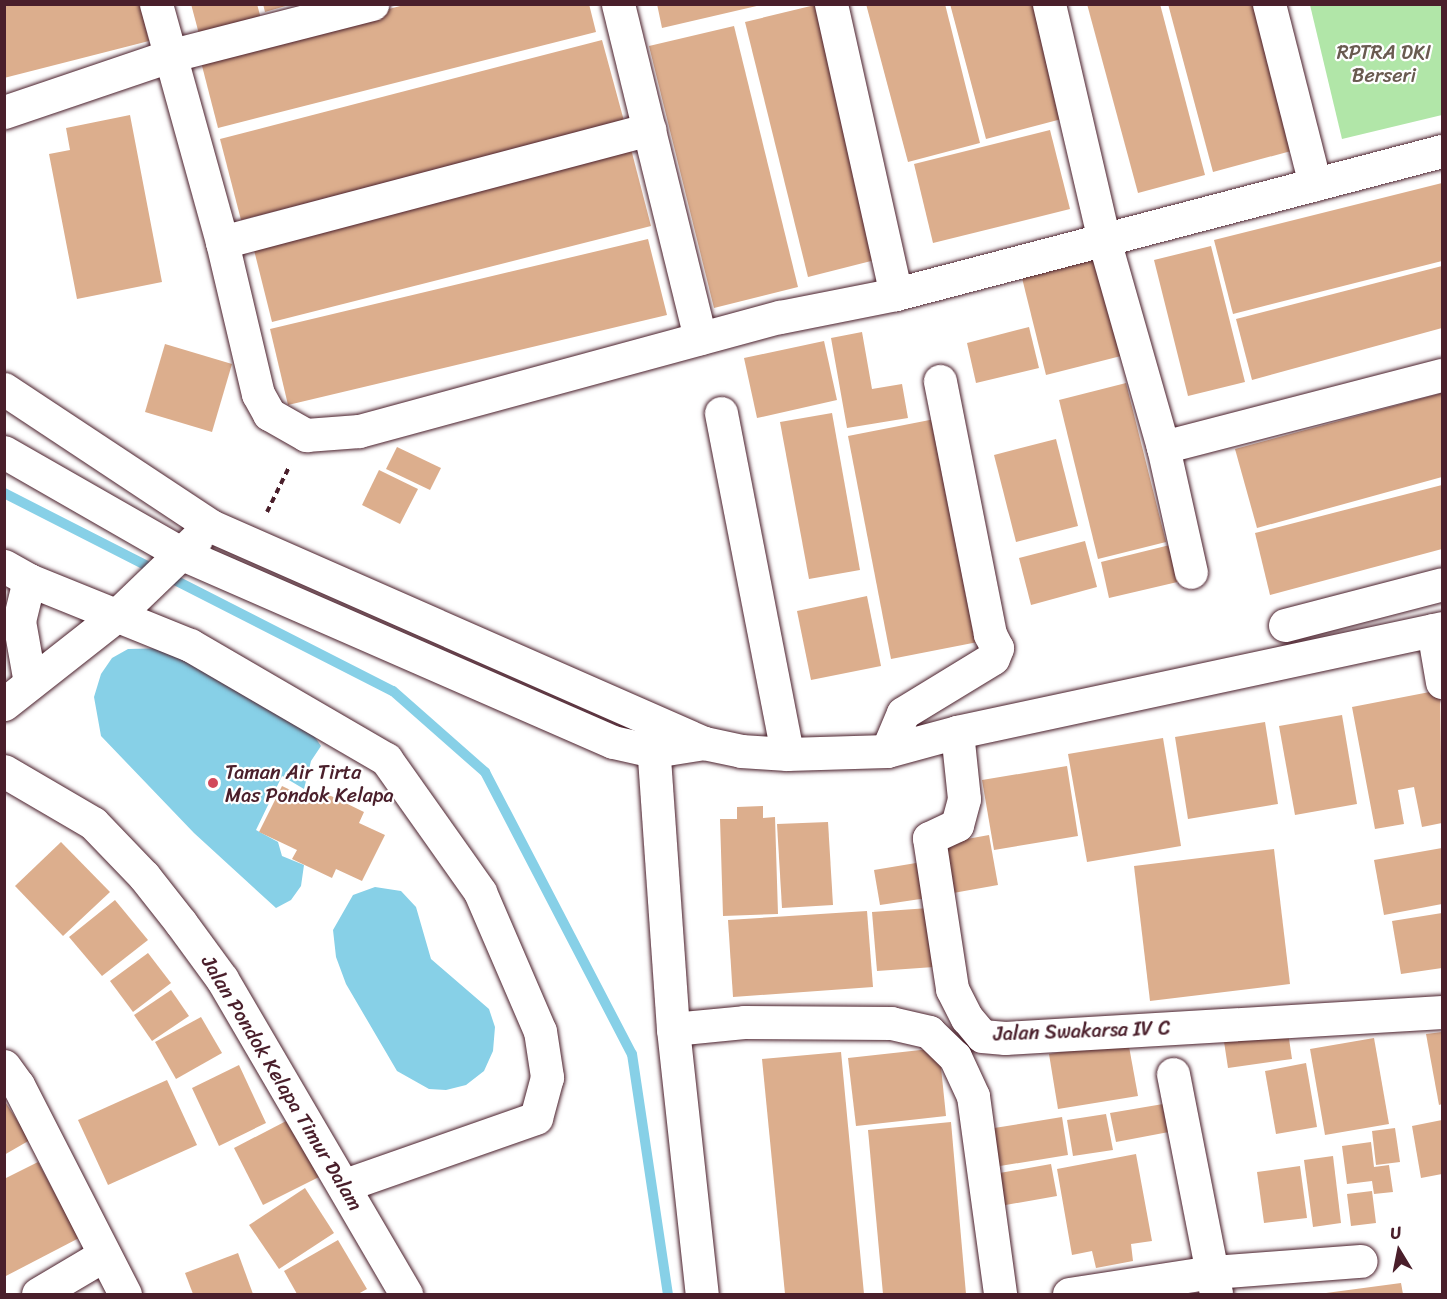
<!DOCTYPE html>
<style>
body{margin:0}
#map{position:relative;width:1447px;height:1299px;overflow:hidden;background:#fff;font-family:Sriracha,sans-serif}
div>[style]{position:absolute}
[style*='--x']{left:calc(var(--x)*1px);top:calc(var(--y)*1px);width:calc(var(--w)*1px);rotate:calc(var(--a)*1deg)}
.green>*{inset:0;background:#b1e6a8}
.water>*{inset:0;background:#87d0e7}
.stream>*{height:10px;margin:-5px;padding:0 5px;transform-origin:5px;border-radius:5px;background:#87d0e7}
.building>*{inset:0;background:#dcae8d}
.path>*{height:4px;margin-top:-2px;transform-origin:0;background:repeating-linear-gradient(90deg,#4a1f2b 0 6px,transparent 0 10.5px)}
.roads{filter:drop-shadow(0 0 2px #4a1f2b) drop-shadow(0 0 2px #4a1f2b)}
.minor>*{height:33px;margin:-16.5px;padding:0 16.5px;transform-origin:16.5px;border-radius:16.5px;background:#fff}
.dots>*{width:16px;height:16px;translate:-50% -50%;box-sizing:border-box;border:3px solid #fff;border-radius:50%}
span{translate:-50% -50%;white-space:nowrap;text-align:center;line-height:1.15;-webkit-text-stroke:4.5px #fff;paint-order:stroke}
.park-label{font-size:20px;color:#695b50}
.poi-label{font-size:20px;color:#4a1f2b}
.left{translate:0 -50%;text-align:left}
.street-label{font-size:20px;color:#4a1f2b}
.frame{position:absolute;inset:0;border:6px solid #4a1f2b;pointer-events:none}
.north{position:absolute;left:1369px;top:1221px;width:60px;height:60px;-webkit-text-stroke:4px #fff;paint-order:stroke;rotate:350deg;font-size:16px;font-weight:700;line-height:24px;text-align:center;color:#4a1f2b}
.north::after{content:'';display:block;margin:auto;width:21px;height:27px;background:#4a1f2b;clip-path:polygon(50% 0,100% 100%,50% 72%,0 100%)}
</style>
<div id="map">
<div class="green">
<i style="clip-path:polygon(1310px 5px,1442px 5px,1442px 115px,1342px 139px)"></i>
</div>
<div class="water">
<i style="clip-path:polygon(168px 648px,308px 727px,321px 746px,311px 761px,304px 789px,282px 776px,256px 830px,278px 842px,282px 856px,304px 865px,301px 886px,291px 900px,276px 908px,194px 833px,101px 736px,94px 697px,101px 674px,112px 658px,128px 649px)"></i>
<i style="clip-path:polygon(375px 887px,401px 891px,416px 907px,431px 959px,489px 1009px,495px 1027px,493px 1051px,484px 1071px,466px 1085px,446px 1090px,429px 1089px,397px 1071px,346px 984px,336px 957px,333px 930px,353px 895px)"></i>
</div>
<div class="stream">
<i style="--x:4;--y:493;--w:436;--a:27"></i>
<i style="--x:393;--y:691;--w:123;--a:41.4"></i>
<i style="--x:485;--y:772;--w:318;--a:62.5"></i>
<i style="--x:632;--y:1054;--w:243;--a:81.5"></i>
</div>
<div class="building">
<i style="clip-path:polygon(4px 4px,140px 4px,149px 41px,4px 78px)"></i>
<i style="clip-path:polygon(191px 4px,257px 4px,261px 19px,199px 34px)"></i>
<i style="clip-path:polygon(263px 4px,289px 4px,289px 5px,265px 12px)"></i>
<i style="clip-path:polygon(408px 4px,589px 4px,596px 32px,218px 128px,200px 58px)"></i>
<i style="clip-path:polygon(657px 4px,761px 4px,761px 5px,662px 28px)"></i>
<i style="clip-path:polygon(866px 4px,945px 4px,980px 143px,908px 162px)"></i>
<i style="clip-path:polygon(950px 4px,1043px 4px,1073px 116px,986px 139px)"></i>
<i style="clip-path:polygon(1087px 4px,1160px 4px,1205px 175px,1138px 193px)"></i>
<i style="clip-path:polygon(1168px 4px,1264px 4px,1302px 148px,1213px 172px)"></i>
<i style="clip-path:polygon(815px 5px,879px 259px,808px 277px,745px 22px)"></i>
<i style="clip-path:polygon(734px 26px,798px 287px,714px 308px,649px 46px)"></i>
<i style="clip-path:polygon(602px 40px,624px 121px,241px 220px,220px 139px)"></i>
<i style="clip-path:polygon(130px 115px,162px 282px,77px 299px,49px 154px,70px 150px,66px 128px)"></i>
<i style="clip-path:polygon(1050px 130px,1070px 209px,933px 243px,914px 164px)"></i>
<i style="clip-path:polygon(631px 149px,651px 226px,272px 322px,253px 246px)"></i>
<i style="clip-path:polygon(1442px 183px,1442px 261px,1233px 314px,1214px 240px)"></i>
<i style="clip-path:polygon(648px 239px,667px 315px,288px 405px,270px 329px)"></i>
<i style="clip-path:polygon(1211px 246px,1245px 382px,1188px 396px,1154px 260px)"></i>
<i style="clip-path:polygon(1101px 258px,1125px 355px,1046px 375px,1022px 278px)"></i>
<i style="clip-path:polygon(1442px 266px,1442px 328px,1252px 380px,1236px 319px)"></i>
<i style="clip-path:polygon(1029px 327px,1039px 368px,976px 383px,967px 343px)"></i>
<i style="clip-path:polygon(862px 332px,872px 389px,902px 384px,908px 418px,847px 428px,831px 338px)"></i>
<i style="clip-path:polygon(824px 341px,837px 400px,757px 418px,744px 358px)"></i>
<i style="clip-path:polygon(165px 344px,232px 364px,212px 432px,145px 412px)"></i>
<i style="clip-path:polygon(1126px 383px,1166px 542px,1098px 559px,1059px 400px)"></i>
<i style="clip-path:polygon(1442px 393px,1442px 477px,1257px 528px,1235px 449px)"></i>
<i style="clip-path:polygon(832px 413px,860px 570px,809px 579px,780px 422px)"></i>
<i style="clip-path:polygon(945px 417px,988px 640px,891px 659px,848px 436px)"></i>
<i style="clip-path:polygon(1056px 439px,1078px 526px,1016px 542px,994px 455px)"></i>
<i style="clip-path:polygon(397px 447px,441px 468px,430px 490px,386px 469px)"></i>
<i style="clip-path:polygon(379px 470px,418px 489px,400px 524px,362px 505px)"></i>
<i style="clip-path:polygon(1442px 485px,1442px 549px,1270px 595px,1255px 533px)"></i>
<i style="clip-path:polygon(1085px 541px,1097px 587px,1031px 605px,1019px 558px)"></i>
<i style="clip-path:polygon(1178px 543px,1186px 580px,1109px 598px,1101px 562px)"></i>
<i style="clip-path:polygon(867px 596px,881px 666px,811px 680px,797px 611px)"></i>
<i style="clip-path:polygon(1440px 690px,1442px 823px,1422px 827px,1414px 787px,1398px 790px,1404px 824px,1375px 829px,1352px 707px)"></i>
<i style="clip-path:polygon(1342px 715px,1357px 804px,1295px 815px,1279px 726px)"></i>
<i style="clip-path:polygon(1265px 722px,1278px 804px,1188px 819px,1175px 737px)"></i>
<i style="clip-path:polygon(1163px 738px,1181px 846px,1087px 862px,1068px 754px)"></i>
<i style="clip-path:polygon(1067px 766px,1078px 836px,994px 850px,982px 780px)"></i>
<i style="clip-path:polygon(282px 786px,320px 804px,325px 793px,364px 812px,359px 823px,385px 835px,362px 881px,336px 869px,332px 878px,292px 859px,297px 850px,259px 832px)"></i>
<i style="clip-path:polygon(763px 806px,763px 818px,775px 817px,778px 914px,723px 916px,720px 819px,737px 819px,737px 807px)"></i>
<i style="clip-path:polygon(828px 822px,833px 905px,782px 908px,777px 824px)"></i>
<i style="clip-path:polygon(989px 835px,998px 885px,942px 895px,934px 845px)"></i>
<i style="clip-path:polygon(61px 842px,110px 892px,63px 936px,15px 886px)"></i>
<i style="clip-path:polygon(1442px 848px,1442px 904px,1384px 915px,1374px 860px)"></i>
<i style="clip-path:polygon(1274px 849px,1290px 984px,1150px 1001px,1134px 866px)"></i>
<i style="clip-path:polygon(928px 861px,934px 897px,880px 905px,874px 870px)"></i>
<i style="clip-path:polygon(115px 900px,148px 940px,102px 976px,69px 937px)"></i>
<i style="clip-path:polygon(929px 908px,934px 967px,877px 971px,872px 912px)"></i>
<i style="clip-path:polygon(867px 911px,873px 987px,733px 997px,728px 920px)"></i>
<i style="clip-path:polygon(1442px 913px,1442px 968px,1401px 974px,1392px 921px)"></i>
<i style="clip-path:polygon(148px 953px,171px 983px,133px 1012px,110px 981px)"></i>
<i style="clip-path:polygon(171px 990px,189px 1016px,152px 1041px,134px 1015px)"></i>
<i style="clip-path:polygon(201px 1017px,222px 1053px,176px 1079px,155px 1042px)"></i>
<i style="clip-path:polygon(1287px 1025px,1292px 1059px,1228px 1068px,1223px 1035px)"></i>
<i style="clip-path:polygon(1442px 1032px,1442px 1104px,1439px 1105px,1426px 1034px)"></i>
<i style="clip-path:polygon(1374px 1038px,1389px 1124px,1325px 1135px,1310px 1049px)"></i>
<i style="clip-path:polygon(1128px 1041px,1138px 1096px,1058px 1109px,1049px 1054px)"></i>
<i style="clip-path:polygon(939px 1048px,946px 1116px,856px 1126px,848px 1058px)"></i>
<i style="clip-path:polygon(841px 1052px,864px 1294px,785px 1294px,762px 1059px)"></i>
<i style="clip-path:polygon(1306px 1063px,1317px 1127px,1276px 1134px,1265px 1071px)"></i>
<i style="clip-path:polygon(239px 1065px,266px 1123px,219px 1146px,192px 1088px)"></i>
<i style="clip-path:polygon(167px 1080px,197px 1145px,108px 1185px,78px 1120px)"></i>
<i style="clip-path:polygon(4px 1100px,30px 1140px,4px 1155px)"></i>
<i style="clip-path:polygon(1169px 1103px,1174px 1131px,1116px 1142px,1110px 1113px)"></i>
<i style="clip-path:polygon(1106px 1114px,1113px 1150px,1073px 1156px,1067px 1120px)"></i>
<i style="clip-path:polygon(1062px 1117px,1068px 1155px,994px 1167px,988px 1129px)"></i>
<i style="clip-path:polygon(290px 1119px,319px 1177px,263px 1205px,234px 1148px)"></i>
<i style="clip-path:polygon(1442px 1120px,1442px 1174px,1421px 1178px,1412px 1126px)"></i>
<i style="clip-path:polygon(951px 1122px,966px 1294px,883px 1294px,868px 1130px)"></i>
<i style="clip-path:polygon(1395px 1128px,1400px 1162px,1376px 1165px,1372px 1131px)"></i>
<i style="clip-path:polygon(1371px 1142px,1374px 1167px,1389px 1165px,1393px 1192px,1374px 1194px,1372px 1181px,1347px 1184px,1342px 1146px)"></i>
<i style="clip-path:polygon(1136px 1154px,1152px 1241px,1131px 1244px,1133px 1261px,1096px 1268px,1092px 1251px,1072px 1255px,1057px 1169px)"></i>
<i style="clip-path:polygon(1333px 1156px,1341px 1223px,1313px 1227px,1304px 1160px)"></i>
<i style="clip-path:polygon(38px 1162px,79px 1238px,4px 1277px,4px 1179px)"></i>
<i style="clip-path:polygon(1051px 1164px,1057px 1196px,1000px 1206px,994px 1174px)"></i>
<i style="clip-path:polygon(1300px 1166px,1307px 1218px,1264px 1223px,1257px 1172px)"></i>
<i style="clip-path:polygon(305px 1188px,334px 1233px,279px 1269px,249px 1225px)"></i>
<i style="clip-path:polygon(1372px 1191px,1376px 1223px,1351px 1226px,1347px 1194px)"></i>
<i style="clip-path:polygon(338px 1240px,367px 1289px,358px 1294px,297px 1294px,284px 1271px)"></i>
<i style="clip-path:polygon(238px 1253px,253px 1294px,193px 1294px,185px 1273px)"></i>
<i style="clip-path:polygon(1401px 1283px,1403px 1294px,1326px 1294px,1326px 1293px)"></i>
</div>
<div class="path">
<i style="--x:267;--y:512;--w:52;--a:-63.9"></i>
</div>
<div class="roads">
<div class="minor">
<i style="--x:156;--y:4;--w:247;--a:74.5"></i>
<i style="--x:222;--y:242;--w:156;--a:76.7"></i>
<i style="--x:258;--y:394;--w:23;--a:61"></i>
<i style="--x:269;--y:414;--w:43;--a:29.6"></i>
<i style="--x:306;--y:435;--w:53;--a:-4.3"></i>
<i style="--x:359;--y:431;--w:436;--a:-15.2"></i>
<i style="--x:780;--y:317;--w:118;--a:-11.2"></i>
<i style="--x:896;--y:294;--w:564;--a:-14.68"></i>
<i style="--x:618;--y:4;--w:344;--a:76.2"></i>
<i style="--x:831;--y:4;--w:297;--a:77.4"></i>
<i style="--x:1049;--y:4;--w:242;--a:76.9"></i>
<i style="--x:1104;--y:240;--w:215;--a:74.1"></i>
<i style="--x:1163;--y:447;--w:128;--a:77.4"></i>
<i style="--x:1269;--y:4;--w:186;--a:75.7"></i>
<i style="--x:4;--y:112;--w:174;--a:-18.7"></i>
<i style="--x:169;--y:56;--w:210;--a:-14.4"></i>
<i style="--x:222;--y:242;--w:442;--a:-14.8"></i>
<i style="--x:4;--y:389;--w:248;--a:33.5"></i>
<i style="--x:211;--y:526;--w:539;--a:23.76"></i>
<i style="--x:704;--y:743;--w:38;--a:12"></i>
<i style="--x:741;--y:751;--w:46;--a:3.7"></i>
<i style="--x:787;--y:754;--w:100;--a:-1.7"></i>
<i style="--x:887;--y:751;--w:73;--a:-15.2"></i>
<i style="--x:957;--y:732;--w:496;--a:-12.1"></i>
<i style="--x:721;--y:413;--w:347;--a:79"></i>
<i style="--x:1163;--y:447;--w:288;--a:-14.5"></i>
<i style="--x:4;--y:452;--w:203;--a:29.8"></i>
<i style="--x:180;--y:553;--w:472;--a:23.6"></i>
<i style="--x:613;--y:742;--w:41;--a:12.7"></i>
<i style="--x:653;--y:751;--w:52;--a:-8.9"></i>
<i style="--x:4;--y:566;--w:29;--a:29"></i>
<i style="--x:29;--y:580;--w:174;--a:22"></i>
<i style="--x:190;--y:645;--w:227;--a:30.2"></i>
<i style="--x:386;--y:759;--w:163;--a:54.7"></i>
<i style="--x:480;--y:892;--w:151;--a:66.7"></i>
<i style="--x:540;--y:1031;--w:47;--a:81.3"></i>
<i style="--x:547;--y:1077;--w:42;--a:105"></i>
<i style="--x:536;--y:1118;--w:202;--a:160.7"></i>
<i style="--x:29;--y:580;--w:42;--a:103.7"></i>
<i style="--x:19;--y:621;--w:63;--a:79.9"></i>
<i style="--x:1285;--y:625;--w:162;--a:-14.6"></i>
<i style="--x:1433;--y:630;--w:53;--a:80.2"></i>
<i style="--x:4;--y:704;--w:142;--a:-38.2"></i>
<i style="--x:116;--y:616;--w:111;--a:-43.9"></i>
<i style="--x:652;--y:729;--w:301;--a:86"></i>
<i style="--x:673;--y:1029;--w:267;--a:83.8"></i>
<i style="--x:957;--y:732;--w:67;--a:84"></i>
<i style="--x:964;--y:799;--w:27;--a:105"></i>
<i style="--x:957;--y:825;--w:31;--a:155"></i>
<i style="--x:929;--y:838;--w:153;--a:81.3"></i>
<i style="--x:952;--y:989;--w:33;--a:63"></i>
<i style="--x:967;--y:1018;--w:23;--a:50"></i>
<i style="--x:982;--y:1036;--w:23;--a:5"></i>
<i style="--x:1005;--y:1038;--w:438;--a:-3.4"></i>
<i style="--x:887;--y:751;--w:41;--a:-67.2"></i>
<i style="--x:903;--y:713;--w:105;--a:-31.4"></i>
<i style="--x:993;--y:658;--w:11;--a:-68"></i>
<i style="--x:997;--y:648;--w:16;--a:-117"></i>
<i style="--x:990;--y:634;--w:258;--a:-101.2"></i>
<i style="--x:4;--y:771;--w:103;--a:30.3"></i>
<i style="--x:93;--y:823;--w:74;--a:46.1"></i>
<i style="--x:144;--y:876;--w:60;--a:51.8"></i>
<i style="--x:181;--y:923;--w:69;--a:53.8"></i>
<i style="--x:222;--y:979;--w:365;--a:59.7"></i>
<i style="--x:673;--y:1029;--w:71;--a:-5.6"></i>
<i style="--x:744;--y:1022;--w:147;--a:0.4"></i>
<i style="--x:891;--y:1023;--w:39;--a:13"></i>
<i style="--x:929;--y:1032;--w:36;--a:44"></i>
<i style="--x:955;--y:1057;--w:43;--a:65.2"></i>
<i style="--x:973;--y:1096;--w:200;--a:82.2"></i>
<i style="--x:4;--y:1066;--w:24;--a:54"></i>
<i style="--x:18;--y:1085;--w:235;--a:62.9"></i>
<i style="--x:1173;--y:1074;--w:223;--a:78.9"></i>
<i style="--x:38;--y:1294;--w:77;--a:-30.6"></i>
<i style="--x:1069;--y:1294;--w:146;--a:-8.7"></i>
<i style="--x:1213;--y:1272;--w:148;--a:-4.3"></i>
</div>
</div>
<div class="dots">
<i style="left:213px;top:783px;background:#d1495b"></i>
</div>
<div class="park-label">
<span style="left:1384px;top:64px">RPTRA DKI<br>Berseri</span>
</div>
<div class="poi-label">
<span class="left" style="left:225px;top:784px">Taman Air Tirta<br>Mas Pondok Kelapa</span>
</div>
<div class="street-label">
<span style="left:1082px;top:1031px;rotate:-2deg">Jalan Swakarsa IV C</span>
<span style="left:282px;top:1083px;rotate:59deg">Jalan Pondok Kelapa Timur Dalam</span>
</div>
<div class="frame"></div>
<div class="north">U</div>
</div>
